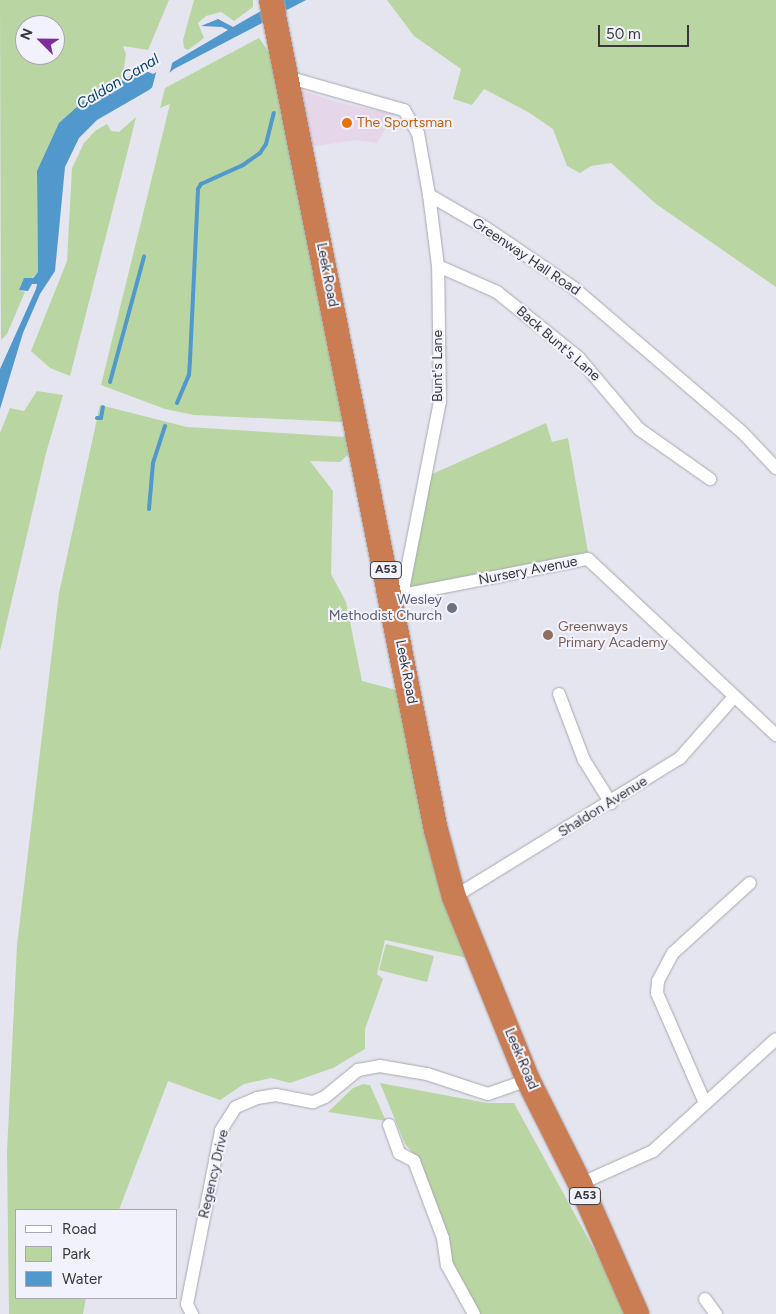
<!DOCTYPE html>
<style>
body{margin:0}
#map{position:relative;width:776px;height:1314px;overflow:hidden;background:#e5e5f0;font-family:Figtree,sans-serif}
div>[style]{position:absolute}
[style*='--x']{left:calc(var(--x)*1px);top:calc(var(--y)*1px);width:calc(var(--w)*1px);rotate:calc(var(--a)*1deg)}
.commercial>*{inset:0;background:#e5d6e9}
.green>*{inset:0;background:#b9d6a2}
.water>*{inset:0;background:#5198cc}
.pier>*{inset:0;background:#e5e5f0}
.stream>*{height:4px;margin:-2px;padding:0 2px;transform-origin:2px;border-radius:2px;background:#5198cc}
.roads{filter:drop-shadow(0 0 1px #a8a8b2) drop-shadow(0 0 1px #a8a8b2)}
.street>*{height:12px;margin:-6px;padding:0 6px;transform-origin:6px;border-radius:6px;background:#fff}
.highway>*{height:24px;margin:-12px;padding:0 12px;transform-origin:12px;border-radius:12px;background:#ca7d52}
.dots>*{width:14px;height:14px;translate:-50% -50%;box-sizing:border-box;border:2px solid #f2f2fd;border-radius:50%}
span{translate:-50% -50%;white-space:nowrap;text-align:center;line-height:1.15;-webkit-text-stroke:4px #f2f2fd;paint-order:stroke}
.shield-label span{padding:1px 4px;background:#f2f2fd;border:1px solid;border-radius:4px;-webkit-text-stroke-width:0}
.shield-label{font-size:12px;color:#38383c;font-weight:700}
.food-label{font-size:14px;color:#c56008}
.left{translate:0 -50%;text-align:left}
.street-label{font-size:14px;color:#38383c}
.worship-label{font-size:14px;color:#5b616d}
.right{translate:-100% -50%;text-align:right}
.education-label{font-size:14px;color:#785e54}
.water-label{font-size:15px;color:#074164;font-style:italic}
.legend{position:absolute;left:15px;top:1209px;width:162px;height:90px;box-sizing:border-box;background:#f2f2fd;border:1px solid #a8a8b0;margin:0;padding:6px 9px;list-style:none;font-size:15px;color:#38383c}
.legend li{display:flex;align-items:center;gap:10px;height:25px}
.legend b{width:25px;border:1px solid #a8a8b0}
.north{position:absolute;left:15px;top:15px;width:50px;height:50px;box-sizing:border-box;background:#f2f2fd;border:1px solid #a8a8b0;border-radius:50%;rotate:293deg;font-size:14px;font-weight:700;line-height:20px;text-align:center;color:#38383c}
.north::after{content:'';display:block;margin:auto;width:18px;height:22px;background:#7e2d9d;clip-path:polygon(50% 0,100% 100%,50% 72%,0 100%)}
.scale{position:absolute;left:598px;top:25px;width:91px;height:22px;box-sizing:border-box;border:2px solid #38383c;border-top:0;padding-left:6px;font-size:15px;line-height:18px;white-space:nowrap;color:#38383c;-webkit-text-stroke:4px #f2f2fd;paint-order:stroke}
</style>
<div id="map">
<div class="commercial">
<i style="clip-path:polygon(298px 89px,336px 102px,394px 114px,377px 143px,355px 140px,310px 147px)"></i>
</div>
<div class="green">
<i style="clip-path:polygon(evenodd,0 0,169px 0,148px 50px,123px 46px,126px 54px,122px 81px,87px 98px,37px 171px,38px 272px,19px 290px,25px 292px,7px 334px,1px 340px,0 0,25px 25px,55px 25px,55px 55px,25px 55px,25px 25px)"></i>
<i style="clip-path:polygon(194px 0,253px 0,253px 7px,234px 21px,221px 12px,206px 16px,198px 23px,204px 38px,188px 50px,184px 48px,183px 40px)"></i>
<i style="clip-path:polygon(387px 0,776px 0,776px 287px,656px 204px,611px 163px,591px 166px,580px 173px,567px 166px,553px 129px,528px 112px,484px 89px,472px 105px,453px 99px,461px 69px,414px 36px)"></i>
<i style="clip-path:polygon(259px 38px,271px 55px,345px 414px,342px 422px,194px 415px,165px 409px,101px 385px,170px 104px,160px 108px,165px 88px)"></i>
<i style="clip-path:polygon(136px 117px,130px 142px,70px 376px,50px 368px,31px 351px,67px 261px,72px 168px,84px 143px,95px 131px,107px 124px,111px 131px,119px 132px)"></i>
<i style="clip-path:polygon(37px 391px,63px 395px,46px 453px,0 651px,0 433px,10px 408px,24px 411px)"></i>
<i style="clip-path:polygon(100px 405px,187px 427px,346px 437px,351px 452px,340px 462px,310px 461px,333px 491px,331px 574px,346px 602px,362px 681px,396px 690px,426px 837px,472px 959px,385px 940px,377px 974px,383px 979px,365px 1029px,365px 1049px,333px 1068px,290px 1083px,271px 1078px,244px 1084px,220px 1100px,168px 1081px,119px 1210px,16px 1210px,16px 1298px,86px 1298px,83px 1314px,9px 1314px,7px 1151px,17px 945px,59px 593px)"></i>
<i style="clip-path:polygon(546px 423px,552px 442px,568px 438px,588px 552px,408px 588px,430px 475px)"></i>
<i style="clip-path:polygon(386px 944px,434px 956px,427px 982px,379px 970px)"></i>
<i style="clip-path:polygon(380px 1083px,487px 1103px,514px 1103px,613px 1284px,625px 1314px,478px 1314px,450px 1264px,420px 1161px,405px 1144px)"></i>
<i style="clip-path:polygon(363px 1084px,370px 1085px,386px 1121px,328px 1112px,353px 1088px)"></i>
</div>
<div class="water">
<i style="clip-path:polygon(280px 0,306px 0,174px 69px,149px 90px,97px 120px,79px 138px,65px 167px,55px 271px,40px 294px,23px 333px,0 409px,0 369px,36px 289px,37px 284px,32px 284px,28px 291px,19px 290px,24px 278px,33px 278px,38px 272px,37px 171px,59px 123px,87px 98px,127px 78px,149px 60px,151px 65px,146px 71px,153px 74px,228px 30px,222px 27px,201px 26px,218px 19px,233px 27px)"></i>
</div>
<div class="pier">
<i style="clip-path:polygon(173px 60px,168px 79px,151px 92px,157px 69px)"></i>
</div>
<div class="stream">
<i style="--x:110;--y:382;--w:130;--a:-74.8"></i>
<i style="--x:177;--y:403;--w:30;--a:-67"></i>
<i style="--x:189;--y:375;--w:15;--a:-86"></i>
<i style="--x:190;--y:360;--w:171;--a:-87.3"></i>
<i style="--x:198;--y:189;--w:6;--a:-59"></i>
<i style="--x:201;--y:184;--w:46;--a:-24.3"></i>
<i style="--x:243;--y:165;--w:21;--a:-35"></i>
<i style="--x:260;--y:153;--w:11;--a:-56"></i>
<i style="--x:266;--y:144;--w:32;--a:-76"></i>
<i style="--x:97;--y:418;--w:4;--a:0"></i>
<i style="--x:101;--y:418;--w:11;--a:-80"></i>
<i style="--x:149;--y:509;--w:46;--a:-85"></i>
<i style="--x:153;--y:463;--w:39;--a:-72"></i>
</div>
<div class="roads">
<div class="street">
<i style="--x:287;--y:77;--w:122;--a:15.8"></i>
<i style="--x:404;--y:110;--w:27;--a:59"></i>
<i style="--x:418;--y:133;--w:63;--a:79.9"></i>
<i style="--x:429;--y:195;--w:66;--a:30.1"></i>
<i style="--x:486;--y:228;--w:107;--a:34.3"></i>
<i style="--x:574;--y:288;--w:221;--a:40.6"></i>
<i style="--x:742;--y:432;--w:50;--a:46.6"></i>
<i style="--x:438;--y:266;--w:64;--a:23.8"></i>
<i style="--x:497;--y:292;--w:105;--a:38.8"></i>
<i style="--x:579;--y:358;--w:93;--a:49.8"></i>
<i style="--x:639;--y:429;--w:87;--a:35.2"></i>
<i style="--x:391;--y:594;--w:11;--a:5"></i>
<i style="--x:402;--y:595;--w:189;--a:-11"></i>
<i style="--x:588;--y:559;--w:258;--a:43.1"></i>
<i style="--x:402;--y:595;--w:197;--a:-78.9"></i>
<i style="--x:440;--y:402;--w:136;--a:-90.8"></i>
<i style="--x:438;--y:266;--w:72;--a:-97.2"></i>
<i style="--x:559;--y:694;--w:71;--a:69.3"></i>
<i style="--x:584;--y:760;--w:51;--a:57.9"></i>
<i style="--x:454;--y:897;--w:265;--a:-31.6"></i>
<i style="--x:680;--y:758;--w:81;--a:-48.5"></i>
<i style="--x:705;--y:1103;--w:120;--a:-113.6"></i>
<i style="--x:657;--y:993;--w:12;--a:-85"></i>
<i style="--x:658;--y:981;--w:32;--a:-62"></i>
<i style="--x:673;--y:953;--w:104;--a:-42.3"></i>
<i style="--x:389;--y:1125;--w:30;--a:70"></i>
<i style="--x:399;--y:1153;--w:17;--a:28"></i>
<i style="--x:414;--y:1161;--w:82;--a:69.4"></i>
<i style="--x:443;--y:1238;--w:27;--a:82"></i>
<i style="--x:447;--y:1265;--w:56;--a:61.1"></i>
<i style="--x:580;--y:1184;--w:80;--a:-24.3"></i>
<i style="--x:653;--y:1151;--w:166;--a:-42.3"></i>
<i style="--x:705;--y:1299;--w:19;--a:54"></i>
<i style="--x:192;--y:1314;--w:11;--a:-117"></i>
<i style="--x:187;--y:1304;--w:177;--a:-78.9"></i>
<i style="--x:221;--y:1130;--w:27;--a:-57"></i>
<i style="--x:236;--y:1107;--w:23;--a:-23"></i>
<i style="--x:257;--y:1098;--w:19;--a:-9"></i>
<i style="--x:276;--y:1095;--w:38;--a:11"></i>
<i style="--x:313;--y:1102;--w:13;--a:-23"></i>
<i style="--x:325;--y:1097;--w:43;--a:-39.3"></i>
<i style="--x:358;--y:1070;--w:22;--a:-10"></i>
<i style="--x:380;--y:1066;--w:48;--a:9.7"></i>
<i style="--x:427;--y:1074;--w:64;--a:18.2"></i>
<i style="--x:488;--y:1094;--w:42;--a:-19.3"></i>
</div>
<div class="highway">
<i style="--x:271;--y:0;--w:846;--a:78.76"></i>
<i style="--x:436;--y:830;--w:69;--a:75"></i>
<i style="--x:454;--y:897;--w:197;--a:68"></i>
<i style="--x:528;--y:1080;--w:116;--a:63.4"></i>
<i style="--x:580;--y:1184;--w:142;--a:66.3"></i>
</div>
</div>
<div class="dots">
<i style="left:347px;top:123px;background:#e8710a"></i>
<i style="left:452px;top:608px;background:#6b7280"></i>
<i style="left:548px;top:635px;background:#8d6e63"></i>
</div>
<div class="shield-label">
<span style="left:386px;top:570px">A53</span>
<span style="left:585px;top:1196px">A53</span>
</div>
<div class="food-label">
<span class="left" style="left:357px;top:123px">The Sportsman</span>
</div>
<div class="street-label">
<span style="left:526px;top:257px;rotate:34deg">Greenway Hall Road</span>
<span style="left:327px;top:275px;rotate:79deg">Leek Road</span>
<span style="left:558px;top:344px;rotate:41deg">Back Bunt's Lane</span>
<span style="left:438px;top:366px;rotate:-90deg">Bunt's Lane</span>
<span style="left:528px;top:571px;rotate:-11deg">Nursery Avenue</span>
<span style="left:406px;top:672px;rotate:79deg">Leek Road</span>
<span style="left:603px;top:807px;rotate:-32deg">Shaldon Avenue</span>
<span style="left:521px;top:1059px;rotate:67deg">Leek Road</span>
<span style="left:214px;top:1174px;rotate:-77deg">Regency Drive</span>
</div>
<div class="worship-label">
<span class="right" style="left:442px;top:608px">Wesley<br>Methodist Church</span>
</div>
<div class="education-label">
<span class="left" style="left:558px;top:635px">Greenways<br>Primary Academy</span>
</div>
<div class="water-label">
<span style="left:118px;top:82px;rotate:-31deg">Caldon Canal</span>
</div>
<ul class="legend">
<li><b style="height:6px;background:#fff"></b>Road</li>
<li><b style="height:14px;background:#b9d6a2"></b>Park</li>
<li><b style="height:14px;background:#5198cc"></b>Water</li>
</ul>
<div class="north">N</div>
<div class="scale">50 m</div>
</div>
